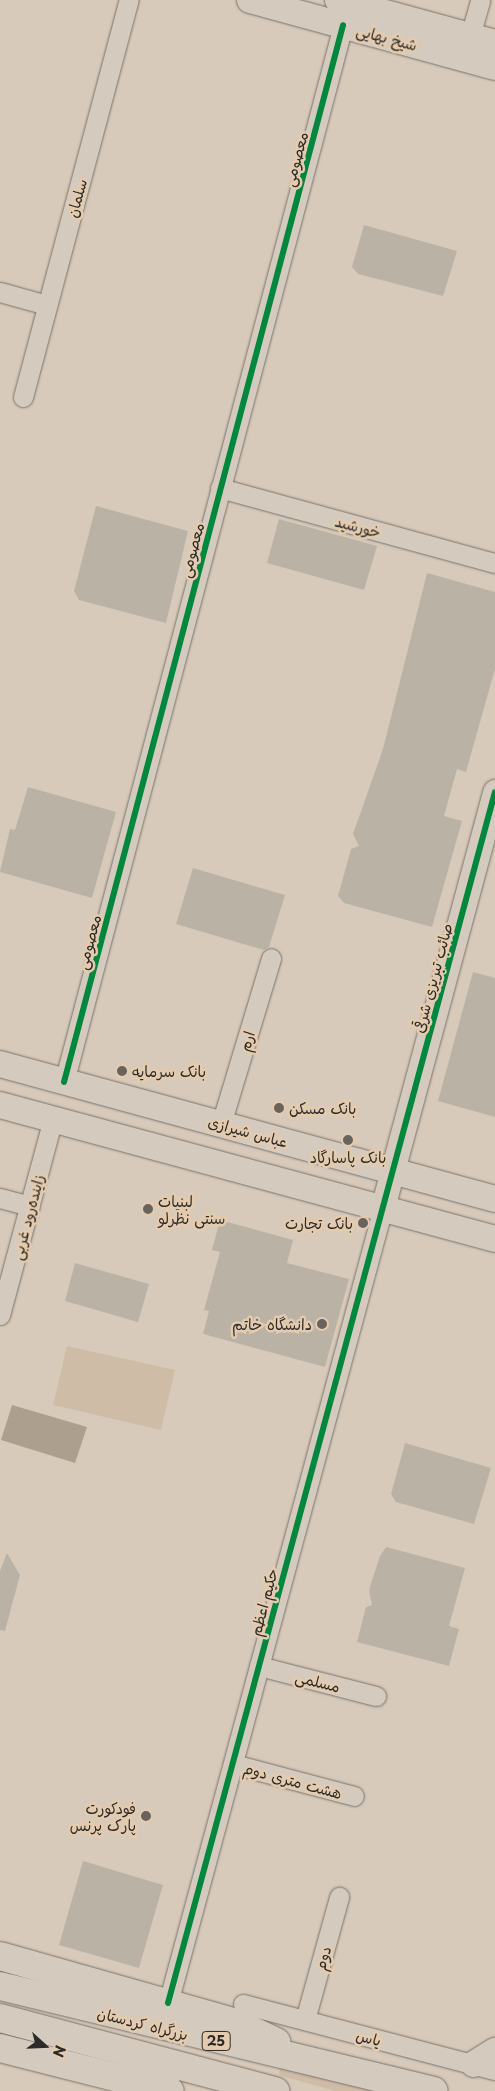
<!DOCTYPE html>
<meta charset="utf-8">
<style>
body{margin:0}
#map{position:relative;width:495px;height:2091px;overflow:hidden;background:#d8caba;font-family:"Playpen Sans","Playpen Sans Arabic",sans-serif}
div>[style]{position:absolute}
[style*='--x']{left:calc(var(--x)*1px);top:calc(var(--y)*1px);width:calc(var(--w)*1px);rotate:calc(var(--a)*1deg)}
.green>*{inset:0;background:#cfbca7}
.water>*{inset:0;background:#ad9f8d}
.building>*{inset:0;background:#bbb2a6}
.roads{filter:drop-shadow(0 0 1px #79736b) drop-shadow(0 0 1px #79736b)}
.minor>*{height:19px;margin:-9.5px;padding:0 9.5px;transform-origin:9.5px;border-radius:9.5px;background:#d4cabe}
.tertiary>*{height:24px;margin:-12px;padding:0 12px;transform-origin:12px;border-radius:12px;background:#d4cabe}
.secondary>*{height:26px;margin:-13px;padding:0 13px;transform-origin:13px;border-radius:13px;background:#d4cabe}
.trunk>*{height:28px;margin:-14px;padding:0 14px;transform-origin:14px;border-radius:14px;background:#d4cabe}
.cycleway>*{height:6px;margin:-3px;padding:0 3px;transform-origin:3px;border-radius:3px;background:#00873e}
.dots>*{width:14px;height:14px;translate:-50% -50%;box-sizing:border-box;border:2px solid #e5cbad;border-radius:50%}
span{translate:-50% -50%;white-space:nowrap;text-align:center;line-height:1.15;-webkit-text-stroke:5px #e5cbad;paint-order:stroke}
.shield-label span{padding:1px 4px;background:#e5cbad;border:1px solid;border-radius:4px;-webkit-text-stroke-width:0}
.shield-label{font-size:14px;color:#2b2b2b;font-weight:700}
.street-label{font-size:15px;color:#2b2b2b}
.poi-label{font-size:15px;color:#2b2b2b}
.left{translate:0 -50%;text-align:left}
.right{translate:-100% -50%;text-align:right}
.north{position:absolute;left:20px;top:2021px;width:50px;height:50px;-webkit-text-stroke:4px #e5cbad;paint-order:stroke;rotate:110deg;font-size:14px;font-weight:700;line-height:20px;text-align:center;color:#2b2b2b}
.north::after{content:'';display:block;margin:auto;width:18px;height:22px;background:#2b2b2b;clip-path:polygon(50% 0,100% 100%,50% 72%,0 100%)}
</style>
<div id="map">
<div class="green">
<i style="clip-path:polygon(67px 1346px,175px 1370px,161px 1430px,53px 1405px)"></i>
<i style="clip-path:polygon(280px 2065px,379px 2091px,335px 2091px,279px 2075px)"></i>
</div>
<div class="water">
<i style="clip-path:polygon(12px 1405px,87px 1427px,75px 1463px,1px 1440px)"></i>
</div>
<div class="building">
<i style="clip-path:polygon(364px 225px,457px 251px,443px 296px,358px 274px,352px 267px)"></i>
<i style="clip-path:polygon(96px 506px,188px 531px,166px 623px,79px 600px,74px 591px)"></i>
<i style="clip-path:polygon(279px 519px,377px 546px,364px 590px,267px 563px)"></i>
<i style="clip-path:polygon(427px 573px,495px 592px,495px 669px,466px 772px,457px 769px,444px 816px,462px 821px,432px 927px,344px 903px,338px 896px,351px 849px,359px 846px,353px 834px,383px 749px)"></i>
<i style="clip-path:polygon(28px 787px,116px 812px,92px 898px,0 872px,10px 829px,15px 830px)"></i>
<i style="clip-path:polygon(193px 868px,285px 895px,269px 947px,264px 950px,176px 924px)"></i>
<i style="clip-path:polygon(473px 972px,495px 978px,495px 1117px,438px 1101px)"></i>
<i style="clip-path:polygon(220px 1220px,293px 1240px,287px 1263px,349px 1279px,325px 1367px,203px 1334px,209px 1311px,204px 1310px,220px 1252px,212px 1250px)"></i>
<i style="clip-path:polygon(75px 1263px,149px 1284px,138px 1322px,65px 1301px)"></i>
<i style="clip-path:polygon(405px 1443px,491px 1468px,474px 1524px,396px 1502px,391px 1494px)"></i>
<i style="clip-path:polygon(386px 1547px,465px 1568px,449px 1626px,459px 1629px,449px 1666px,357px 1642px,366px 1607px,372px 1605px,369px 1590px,380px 1556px)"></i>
<i style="clip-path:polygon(7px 1553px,20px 1575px,5px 1631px,0 1630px,0 1571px)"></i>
<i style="clip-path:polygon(83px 1861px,163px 1885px,139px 1968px,59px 1945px)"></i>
</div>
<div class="roads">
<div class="minor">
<i style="--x:470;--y:36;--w:37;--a:-74"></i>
<i style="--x:0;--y:292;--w:49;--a:15.5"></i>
<i style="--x:23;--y:397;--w:411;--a:-75.1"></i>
<i style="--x:220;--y:488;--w:285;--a:15.3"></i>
<i style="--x:64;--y:1082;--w:1093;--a:-75.21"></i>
<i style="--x:221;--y:1124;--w:173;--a:-73.2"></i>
<i style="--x:0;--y:1198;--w:31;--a:15"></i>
<i style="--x:0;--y:1315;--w:203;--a:-74.9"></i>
<i style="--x:259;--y:1666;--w:121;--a:14.4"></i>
<i style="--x:233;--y:1764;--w:125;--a:14.8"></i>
<i style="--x:168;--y:2003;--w:824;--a:-74.87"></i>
<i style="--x:243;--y:2004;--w:260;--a:14.7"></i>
<i style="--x:305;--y:2020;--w:128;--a:-74.5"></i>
</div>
<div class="tertiary">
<i style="--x:383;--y:1208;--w:431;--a:-74.9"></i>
</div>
<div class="secondary">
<i style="--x:250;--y:0;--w:254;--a:15.3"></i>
<i style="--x:338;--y:0;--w:163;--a:15.3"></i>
<i style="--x:0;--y:1064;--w:513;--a:15.26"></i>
<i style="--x:0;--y:1105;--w:513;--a:15.15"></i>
<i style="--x:474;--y:2064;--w:25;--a:-32"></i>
</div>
<div class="trunk">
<i style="--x:0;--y:1956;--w:243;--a:15.8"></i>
<i style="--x:234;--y:2022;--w:47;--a:25.5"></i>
<i style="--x:0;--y:1986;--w:446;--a:13.6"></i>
<i style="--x:0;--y:2018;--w:285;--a:14.9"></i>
<i style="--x:0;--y:2048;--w:175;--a:14.2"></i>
</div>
</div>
<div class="cycleway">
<i style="--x:64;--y:1082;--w:1093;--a:-75.21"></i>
<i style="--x:168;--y:2003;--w:1254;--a:-74.89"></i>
</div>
<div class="dots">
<i style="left:122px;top:1071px;background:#68635d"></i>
<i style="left:279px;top:1108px;background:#68635d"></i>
<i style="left:348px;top:1140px;background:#68635d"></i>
<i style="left:148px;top:1209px;background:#68635d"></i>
<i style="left:363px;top:1223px;background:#68635d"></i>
<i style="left:322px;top:1324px;background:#68635d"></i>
<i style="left:146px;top:1816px;background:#68635d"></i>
</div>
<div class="shield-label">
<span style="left:216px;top:2041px">25</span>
</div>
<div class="street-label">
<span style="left:387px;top:37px;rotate:15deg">شیخ بهایی</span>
<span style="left:295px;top:159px;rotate:-75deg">معصومی</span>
<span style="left:76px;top:198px;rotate:-75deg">سلمان</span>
<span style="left:358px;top:526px;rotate:15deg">خورشید</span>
<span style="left:191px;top:550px;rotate:-75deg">معصومی</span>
<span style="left:88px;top:942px;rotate:-75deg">معصومی</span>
<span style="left:432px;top:978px;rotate:-75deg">صائب تبریزی شرقی</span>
<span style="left:246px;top:1041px;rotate:-73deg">ارم</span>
<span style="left:248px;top:1131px;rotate:15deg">عباس شیرازی</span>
<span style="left:27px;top:1217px;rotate:-75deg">زاینده‌رود غربی</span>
<span style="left:263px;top:1602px;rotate:-75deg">حکیم اعظم</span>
<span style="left:318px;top:1681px;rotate:14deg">مسلمی</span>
<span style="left:293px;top:1780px;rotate:15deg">هشت متری دوم</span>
<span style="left:322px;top:1958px;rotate:-75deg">دوم</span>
<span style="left:143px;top:2023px;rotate:14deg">بزرگراه کردستان</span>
<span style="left:369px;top:2037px;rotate:15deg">یاس</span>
</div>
<div class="poi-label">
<span class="left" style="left:132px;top:1071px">بانک سرمایه</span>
<span class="left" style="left:289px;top:1108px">بانک مسکن</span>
<span style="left:348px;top:1157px">بانک پاسارگاد</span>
<span class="left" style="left:158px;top:1209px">لبنیات<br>سنتی نظرلو</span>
<span class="right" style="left:353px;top:1223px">بانک تجارت</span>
<span class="right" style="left:312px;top:1324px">دانشگاه خاتم</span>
<span class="right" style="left:136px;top:1816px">فودکورت<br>پارک پرنس</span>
</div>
<div class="north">N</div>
</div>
